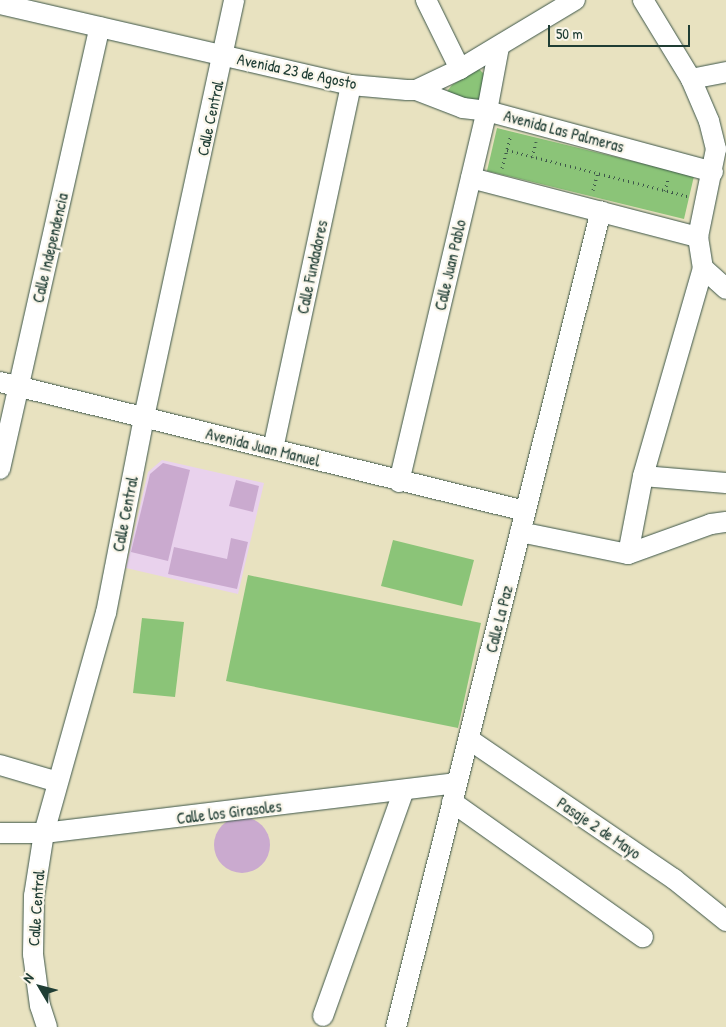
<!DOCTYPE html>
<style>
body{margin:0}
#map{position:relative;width:726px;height:1027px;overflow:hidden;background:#e8e2c0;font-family:"Patrick Hand",sans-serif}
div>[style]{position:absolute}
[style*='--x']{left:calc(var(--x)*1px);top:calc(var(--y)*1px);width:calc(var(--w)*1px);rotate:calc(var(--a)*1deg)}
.built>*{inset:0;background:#e9d2ed}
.green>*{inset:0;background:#8bc478}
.building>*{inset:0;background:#caaacf}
.round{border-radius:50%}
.path>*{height:3px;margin-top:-1.5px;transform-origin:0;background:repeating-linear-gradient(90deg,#3d5649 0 1px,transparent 0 5px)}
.roads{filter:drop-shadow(0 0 1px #3d5649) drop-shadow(0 0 1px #3d5649)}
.minor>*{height:20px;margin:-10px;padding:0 10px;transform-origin:10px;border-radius:10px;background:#fff}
span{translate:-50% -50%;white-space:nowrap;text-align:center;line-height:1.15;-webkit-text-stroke:4.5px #fbf7ec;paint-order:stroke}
.street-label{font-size:16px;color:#1f3d34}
.north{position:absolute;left:15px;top:962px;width:50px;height:50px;-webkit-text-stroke:4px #fbf7ec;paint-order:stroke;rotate:307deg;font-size:14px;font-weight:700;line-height:20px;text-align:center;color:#1f3d34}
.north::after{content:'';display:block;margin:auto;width:18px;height:22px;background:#1f3d34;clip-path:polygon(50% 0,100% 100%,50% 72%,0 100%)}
.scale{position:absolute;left:548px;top:25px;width:142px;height:22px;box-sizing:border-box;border:2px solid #1f3d34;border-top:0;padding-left:6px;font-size:15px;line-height:18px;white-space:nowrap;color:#1f3d34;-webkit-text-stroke:4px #fbf7ec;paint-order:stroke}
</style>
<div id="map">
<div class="built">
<i style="clip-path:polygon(162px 460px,264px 483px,238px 594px,126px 568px,148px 472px)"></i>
</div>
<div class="green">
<i style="clip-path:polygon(479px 69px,487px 77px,480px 101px,444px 95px,452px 85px)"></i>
<i style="clip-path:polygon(497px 128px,694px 176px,684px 219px,487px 171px)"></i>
<i style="clip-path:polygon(393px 540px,474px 560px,462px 606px,381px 586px)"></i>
<i style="clip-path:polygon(248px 575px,481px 623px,458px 728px,226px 681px)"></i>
<i style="clip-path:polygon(142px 618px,184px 622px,175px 697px,133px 693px)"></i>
</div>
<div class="building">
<i style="clip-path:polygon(163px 463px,190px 470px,168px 561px,131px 552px,150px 474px)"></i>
<i style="clip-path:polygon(236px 480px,259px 486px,253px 512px,229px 506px)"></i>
<i style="clip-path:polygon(231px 538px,248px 542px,237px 589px,168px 574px,174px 547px,227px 559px)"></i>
<i class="round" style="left:214px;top:817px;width:56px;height:56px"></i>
</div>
<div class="path">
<i style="--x:507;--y:150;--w:187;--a:14.3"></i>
<i style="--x:532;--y:157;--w:16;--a:-75"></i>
<i style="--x:502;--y:168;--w:34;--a:-75"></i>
<i style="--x:593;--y:190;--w:18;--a:-74"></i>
<i style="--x:665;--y:191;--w:12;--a:-76"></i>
</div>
<div class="roads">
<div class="minor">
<i style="--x:426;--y:0;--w:77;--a:63.8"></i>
<i style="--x:643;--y:0;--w:92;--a:58.7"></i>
<i style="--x:691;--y:79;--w:46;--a:66.8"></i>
<i style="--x:709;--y:121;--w:29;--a:76"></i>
<i style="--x:716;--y:149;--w:90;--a:101.6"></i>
<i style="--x:698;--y:237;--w:31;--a:81"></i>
<i style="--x:703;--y:268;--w:31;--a:42"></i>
<i style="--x:0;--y:4;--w:360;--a:13"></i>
<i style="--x:351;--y:85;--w:56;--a:5.1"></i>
<i style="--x:407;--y:90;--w:9;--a:0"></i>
<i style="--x:416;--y:90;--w:49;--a:-25.5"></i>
<i style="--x:460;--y:69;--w:134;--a:-31"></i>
<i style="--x:691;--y:79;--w:36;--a:-11"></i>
<i style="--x:416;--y:90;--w:50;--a:21"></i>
<i style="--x:463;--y:108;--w:24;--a:7"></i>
<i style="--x:487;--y:111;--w:234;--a:15.1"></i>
<i style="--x:471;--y:178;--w:235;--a:14.6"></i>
<i style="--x:703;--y:268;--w:216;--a:106.1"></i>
<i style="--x:643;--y:476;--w:83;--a:4.8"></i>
<i style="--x:0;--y:382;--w:541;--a:13.8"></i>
<i style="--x:273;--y:449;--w:372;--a:-77.9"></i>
<i style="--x:0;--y:469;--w:453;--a:-77.3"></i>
<i style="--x:399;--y:482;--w:381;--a:-76.7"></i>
<i style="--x:487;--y:111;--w:65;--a:-79.4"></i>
<i style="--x:520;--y:532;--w:110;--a:11.5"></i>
<i style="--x:628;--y:554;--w:88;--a:-19.9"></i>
<i style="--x:711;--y:524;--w:15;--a:-8"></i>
<i style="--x:628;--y:554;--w:79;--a:-79.1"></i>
<i style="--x:470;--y:740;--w:247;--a:34.3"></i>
<i style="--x:674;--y:879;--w:67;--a:38.9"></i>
<i style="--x:0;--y:765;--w:60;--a:16.3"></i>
<i style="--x:452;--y:802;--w:234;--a:35.3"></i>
<i style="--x:0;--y:833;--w:44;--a:0"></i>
<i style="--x:44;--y:833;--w:416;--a:-6.9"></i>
<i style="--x:323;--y:1016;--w:240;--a:-70.3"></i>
<i style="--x:47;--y:1027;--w:22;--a:-108"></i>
<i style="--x:40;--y:1006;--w:52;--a:-97.7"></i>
<i style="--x:33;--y:954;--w:58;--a:-89"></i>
<i style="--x:34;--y:896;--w:64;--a:-81"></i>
<i style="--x:44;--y:833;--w:229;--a:-74.3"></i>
<i style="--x:106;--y:613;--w:200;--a:-79"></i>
<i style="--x:144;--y:417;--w:427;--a:-77.8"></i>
<i style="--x:396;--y:1027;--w:841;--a:-75.9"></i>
</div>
</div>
<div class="street-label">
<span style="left:297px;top:71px;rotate:12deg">Avenida 23 de Agosto</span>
<span style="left:210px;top:118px;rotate:-78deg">Calle Central</span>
<span style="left:564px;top:131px;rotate:15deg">Avenida Las Palmeras</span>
<span style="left:50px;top:248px;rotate:-77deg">Calle Independencia</span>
<span style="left:450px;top:265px;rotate:-77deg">Calle Juan Pablo</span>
<span style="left:312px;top:267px;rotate:-78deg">Calle Fundadores</span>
<span style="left:263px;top:447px;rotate:14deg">Avenida Juan Manuel</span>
<span style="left:125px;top:514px;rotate:-79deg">Calle Central</span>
<span style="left:499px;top:619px;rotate:-76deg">Calle La Paz</span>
<span style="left:229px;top:812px;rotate:-7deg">Calle los Girasoles</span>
<span style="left:599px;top:828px;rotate:34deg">Pasaje 2 de Mayo</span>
<span style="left:36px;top:908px;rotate:-86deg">Calle Central</span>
</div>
<div class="north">N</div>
<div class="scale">50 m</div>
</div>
